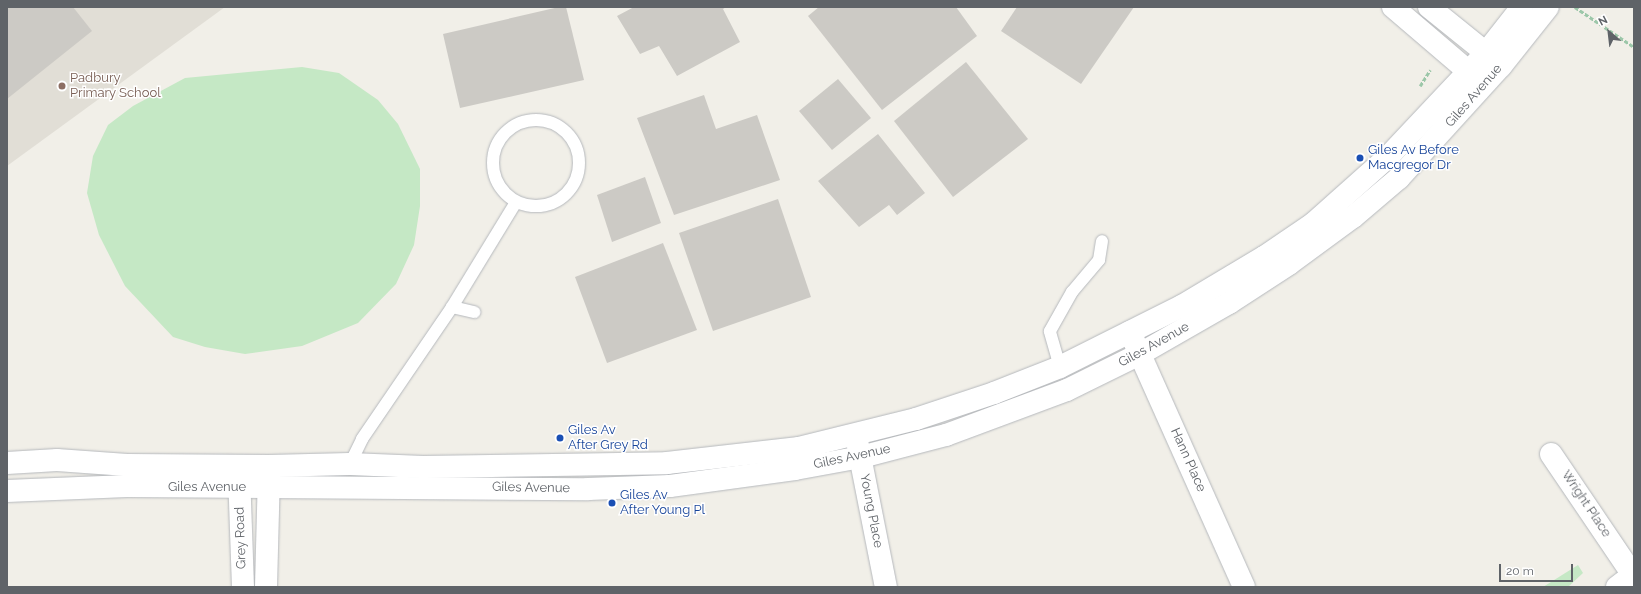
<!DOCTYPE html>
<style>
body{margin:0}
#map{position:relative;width:1641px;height:594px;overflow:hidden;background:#f1efe8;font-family:Raleway,sans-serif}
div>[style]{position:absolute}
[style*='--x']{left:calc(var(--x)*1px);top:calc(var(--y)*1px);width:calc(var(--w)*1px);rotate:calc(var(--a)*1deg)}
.education>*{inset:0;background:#e1ded6}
.green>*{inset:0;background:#c5e8c5}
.building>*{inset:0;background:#cccac5}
.path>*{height:2.5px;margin-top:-1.25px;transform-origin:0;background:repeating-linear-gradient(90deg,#9cc7a9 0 4px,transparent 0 6px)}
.roads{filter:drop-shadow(0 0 1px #b5b8bc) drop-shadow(0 0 1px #b5b8bc)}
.lane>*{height:12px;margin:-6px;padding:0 6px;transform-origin:6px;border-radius:6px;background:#fff}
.lane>.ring{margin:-6px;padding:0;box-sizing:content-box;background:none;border:12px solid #fff;border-radius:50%}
.street>*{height:22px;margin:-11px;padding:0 11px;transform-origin:11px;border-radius:11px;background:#fff}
.secondary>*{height:22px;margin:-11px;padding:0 11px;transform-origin:11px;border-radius:11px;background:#fff}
.dots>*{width:11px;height:11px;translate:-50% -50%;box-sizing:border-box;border:2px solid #fff;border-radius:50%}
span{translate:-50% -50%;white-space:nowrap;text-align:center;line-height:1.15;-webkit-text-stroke:3px #fff;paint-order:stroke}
.education-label{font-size:13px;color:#785e54}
.left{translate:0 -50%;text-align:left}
.street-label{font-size:13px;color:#5f6368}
.transit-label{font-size:13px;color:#164399}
.frame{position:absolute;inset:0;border:8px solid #5f6368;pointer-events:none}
.north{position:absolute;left:1589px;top:12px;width:40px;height:40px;-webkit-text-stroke:3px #fff;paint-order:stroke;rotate:332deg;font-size:11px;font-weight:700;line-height:16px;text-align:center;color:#5f6368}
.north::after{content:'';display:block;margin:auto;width:14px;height:18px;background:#5f6368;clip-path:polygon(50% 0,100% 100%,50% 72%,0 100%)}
.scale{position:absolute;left:1499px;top:564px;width:74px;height:18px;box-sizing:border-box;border:2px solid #5f6368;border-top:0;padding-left:5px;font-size:12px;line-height:14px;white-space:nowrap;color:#5f6368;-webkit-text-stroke:3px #fff;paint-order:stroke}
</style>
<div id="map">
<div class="education">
<i style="clip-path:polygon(7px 7px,225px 7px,7px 166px)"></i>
</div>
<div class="green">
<i style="clip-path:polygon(302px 67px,339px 73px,378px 100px,398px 124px,420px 169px,420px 206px,414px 245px,396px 284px,358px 323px,302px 346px,245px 354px,205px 347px,173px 337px,125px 286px,99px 235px,87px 193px,93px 156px,108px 125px,133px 106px,185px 78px)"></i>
<i style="clip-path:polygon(1578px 565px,1583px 573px,1568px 587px,1543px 587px)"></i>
</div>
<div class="building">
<i style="clip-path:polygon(7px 7px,73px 7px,92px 31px,7px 99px)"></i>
<i style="clip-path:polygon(559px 7px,566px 7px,584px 80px,460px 108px,443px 34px)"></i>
<i style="clip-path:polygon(634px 7px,726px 7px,723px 9px,740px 42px,677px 76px,659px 46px,640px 54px,617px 16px)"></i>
<i style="clip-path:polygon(819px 7px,956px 7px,977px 36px,882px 110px,808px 16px)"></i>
<i style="clip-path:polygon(1017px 7px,1134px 7px,1081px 84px,1001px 31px)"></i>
<i style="clip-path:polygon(966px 62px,1028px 139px,953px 197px,894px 121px)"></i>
<i style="clip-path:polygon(838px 79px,871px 118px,832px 150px,799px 111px)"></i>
<i style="clip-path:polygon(704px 95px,716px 129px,757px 115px,780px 180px,674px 215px,637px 118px)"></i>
<i style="clip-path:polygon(878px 134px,925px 193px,897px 215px,889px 205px,859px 227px,818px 181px)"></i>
<i style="clip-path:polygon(645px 177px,661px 223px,612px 242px,597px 195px)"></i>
<i style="clip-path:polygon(778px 199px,811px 297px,713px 331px,679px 233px)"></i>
<i style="clip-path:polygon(663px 243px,697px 330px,607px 363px,575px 277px)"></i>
</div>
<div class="path">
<i style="--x:1575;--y:7;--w:71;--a:34.1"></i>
<i style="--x:1420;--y:86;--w:19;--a:-58"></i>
</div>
<div class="roads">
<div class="lane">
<i class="ring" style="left:493px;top:120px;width:74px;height:74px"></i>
<i style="--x:452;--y:307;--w:23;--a:13"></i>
<i style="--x:1060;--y:367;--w:37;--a:-106"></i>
<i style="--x:1050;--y:331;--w:45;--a:-60.6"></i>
<i style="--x:1072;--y:292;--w:42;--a:-49.8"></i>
<i style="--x:1099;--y:260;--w:19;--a:-81"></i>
<i style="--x:350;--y:464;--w:28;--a:-64"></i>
<i style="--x:362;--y:439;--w:160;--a:-55.7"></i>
<i style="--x:452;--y:307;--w:123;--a:-58.6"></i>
</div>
<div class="street">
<i style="--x:1393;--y:7;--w:118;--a:40.5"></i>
<i style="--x:1429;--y:7;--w:92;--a:38.9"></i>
<i style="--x:1130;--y:332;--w:279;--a:65.9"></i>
<i style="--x:856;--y:436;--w:154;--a:78.8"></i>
<i style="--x:1551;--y:454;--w:146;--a:55.9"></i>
<i style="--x:1617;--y:587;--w:21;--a:-37"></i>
</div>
<div class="secondary">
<i style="--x:7;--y:463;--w:50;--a:-3.4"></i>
<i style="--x:57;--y:460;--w:70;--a:4.1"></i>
<i style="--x:127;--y:465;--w:142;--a:0.4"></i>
<i style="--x:269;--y:466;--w:81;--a:-1.4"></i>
<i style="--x:350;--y:464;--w:73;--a:2.4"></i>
<i style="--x:423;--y:467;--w:244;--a:-0.9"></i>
<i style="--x:667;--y:463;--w:133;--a:-6.5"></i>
<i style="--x:799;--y:448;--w:121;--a:-13.9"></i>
<i style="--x:916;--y:419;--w:82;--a:-18.4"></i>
<i style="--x:994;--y:393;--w:71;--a:-21.5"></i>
<i style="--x:1060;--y:367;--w:136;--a:-26.6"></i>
<i style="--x:1182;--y:306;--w:96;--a:-30.9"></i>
<i style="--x:1264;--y:257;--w:60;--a:-34.2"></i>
<i style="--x:1314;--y:223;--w:99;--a:-41.7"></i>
<i style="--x:1388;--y:157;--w:141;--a:-46.7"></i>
<i style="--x:1485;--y:54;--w:60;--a:-51.8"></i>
<i style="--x:239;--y:473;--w:114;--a:88"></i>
<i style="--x:7;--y:491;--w:120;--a:-2.4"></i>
<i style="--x:127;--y:486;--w:461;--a:0.4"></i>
<i style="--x:588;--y:489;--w:82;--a:-2.1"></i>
<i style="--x:670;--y:486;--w:126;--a:-7.7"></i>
<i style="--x:795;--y:469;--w:67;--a:-10.3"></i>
<i style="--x:861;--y:457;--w:88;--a:-14.5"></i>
<i style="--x:946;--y:435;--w:129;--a:-20.4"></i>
<i style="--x:1067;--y:390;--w:81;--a:-26.3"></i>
<i style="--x:1140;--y:354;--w:103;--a:-29.8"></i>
<i style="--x:1229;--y:303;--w:72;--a:-33"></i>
<i style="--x:1289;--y:264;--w:79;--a:-36.3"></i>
<i style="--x:1353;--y:217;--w:60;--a:-40.3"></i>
<i style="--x:1399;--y:178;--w:151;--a:-47.7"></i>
<i style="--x:1501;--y:66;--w:75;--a:-51.5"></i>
<i style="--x:266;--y:587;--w:115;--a:-88.5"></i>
</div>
</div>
<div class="dots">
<i style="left:62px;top:86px;background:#8d6e63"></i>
<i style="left:1360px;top:158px;background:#1a4fb4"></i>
<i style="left:560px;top:438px;background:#1a4fb4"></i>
<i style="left:612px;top:503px;background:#1a4fb4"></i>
</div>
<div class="education-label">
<span class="left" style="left:70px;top:86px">Padbury<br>Primary School</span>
</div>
<div class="street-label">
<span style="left:1474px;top:96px;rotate:-49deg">Giles Avenue</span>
<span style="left:1154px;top:345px;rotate:-29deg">Giles Avenue</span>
<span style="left:852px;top:457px;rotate:-12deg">Giles Avenue</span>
<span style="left:1188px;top:460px;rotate:66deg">Hann Place</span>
<span style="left:207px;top:487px">Giles Avenue</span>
<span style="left:531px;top:488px;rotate:1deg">Giles Avenue</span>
<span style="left:1586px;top:504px;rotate:56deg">Wright Place</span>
<span style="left:871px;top:511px;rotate:79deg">Young Place</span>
<span style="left:241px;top:538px;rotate:-92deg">Grey Road</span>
</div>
<div class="transit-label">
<span class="left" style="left:1368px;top:158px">Giles Av Before<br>Macgregor Dr</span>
<span class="left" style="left:568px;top:438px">Giles Av<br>After Grey Rd</span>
<span class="left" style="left:620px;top:503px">Giles Av<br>After Young Pl</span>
</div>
<div class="frame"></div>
<div class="north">N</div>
<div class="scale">20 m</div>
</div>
